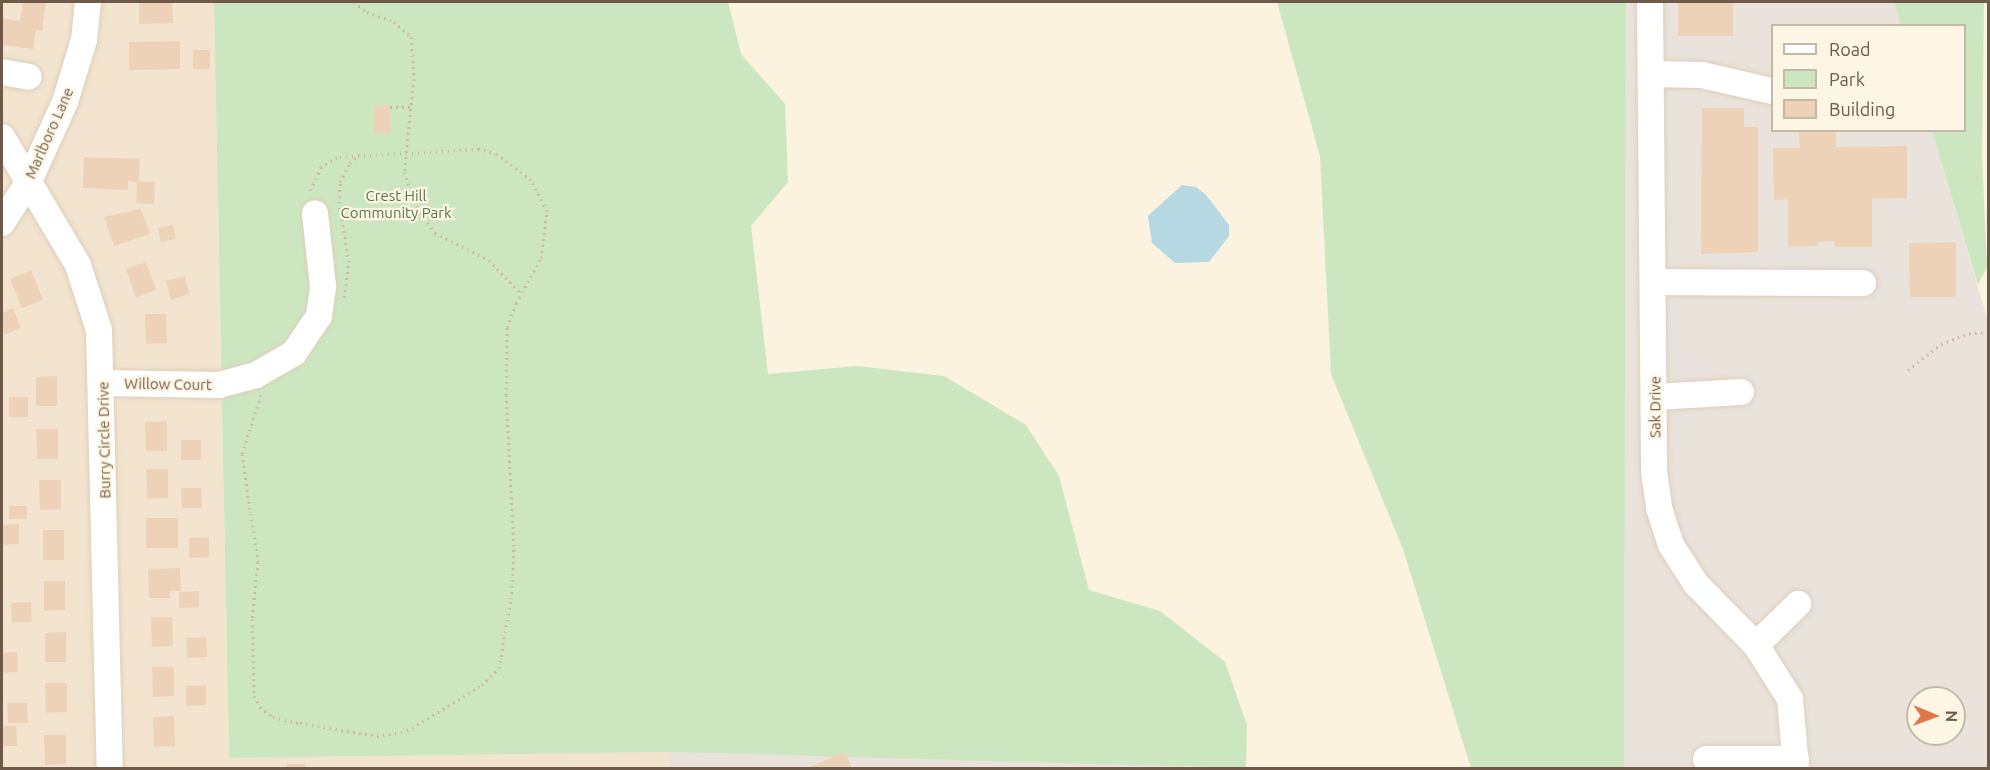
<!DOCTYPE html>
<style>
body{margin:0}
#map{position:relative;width:1990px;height:770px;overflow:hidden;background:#fbf2df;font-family:Ubuntu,sans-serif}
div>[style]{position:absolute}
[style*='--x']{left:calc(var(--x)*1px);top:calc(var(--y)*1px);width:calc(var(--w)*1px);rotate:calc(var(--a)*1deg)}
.residential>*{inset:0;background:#f2e4ce}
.industrial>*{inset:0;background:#e9e3db}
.green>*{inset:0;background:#cce7bf}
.water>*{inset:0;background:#b6d8e2}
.building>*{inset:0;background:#eed2b8}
.path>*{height:3px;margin-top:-1.5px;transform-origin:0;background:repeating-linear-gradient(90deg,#d2b69c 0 1.5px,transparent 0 6px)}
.roads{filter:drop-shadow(0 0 2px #decfbc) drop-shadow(0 0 2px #decfbc)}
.minor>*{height:26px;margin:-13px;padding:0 13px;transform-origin:13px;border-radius:13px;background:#fff}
span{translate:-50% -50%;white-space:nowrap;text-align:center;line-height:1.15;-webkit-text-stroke:4.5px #fef6e5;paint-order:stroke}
.street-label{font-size:15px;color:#6f5a49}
.park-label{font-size:15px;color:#507a44}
.frame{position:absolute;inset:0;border:3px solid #6f5a49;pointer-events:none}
.legend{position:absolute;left:1771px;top:24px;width:195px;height:108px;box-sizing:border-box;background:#fef6e5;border:2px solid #c5b8a7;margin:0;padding:8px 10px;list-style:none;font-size:18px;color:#6f5a49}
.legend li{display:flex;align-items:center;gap:12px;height:30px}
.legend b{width:30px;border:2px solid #c5b8a7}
.north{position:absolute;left:1906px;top:686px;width:60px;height:60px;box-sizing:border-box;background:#fef6e5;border:2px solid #c5b8a7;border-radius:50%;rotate:91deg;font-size:16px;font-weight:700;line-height:24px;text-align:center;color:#6f5a49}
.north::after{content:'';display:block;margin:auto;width:21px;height:27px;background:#df774a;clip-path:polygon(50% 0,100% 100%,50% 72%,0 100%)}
</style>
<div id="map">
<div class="residential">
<i style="clip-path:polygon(2px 2px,214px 2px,229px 758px,670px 752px,669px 768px,2px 768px)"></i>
</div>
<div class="industrial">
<i style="clip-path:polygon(evenodd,1626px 2px,1894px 2px,1901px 25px,1772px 26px,1772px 130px,1932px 131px,1988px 321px,1988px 768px,1624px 768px,1626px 2px,1918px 698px,1954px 698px,1954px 734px,1918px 734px,1918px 698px)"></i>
<i style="clip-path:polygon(670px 752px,1183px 765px,1183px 768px,669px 768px)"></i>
</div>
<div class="green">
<i style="clip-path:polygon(214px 2px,728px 2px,741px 54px,785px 104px,788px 182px,751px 226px,768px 374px,857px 366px,944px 376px,1026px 425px,1059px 476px,1089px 590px,1160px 611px,1225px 662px,1247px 725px,1246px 768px,670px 752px,229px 758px)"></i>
<i style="clip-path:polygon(1277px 2px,1626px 2px,1624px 768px,1471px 768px,1403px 549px,1331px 374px,1320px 156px)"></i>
<i style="clip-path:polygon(1894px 2px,1984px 2px,1982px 158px,1987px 267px,1978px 285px,1932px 131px,1964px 130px,1964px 26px,1901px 25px)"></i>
</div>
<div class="water">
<i style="clip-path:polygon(1182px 185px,1196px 187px,1206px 195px,1229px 225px,1229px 236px,1209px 262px,1175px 263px,1152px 243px,1148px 216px)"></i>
</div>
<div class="building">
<i style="clip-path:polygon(23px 2px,46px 2px,42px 31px,36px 30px,33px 49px,2px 45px,2px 18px,20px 21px)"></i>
<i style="clip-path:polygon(139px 2px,172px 2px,173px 23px,139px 24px)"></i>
<i style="clip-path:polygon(1678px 2px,1733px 2px,1733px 36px,1678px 36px)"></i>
<i style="clip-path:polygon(180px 41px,180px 69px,129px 70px,129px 42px)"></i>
<i style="clip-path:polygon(193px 50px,210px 50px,210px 69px,193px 69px)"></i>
<i style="clip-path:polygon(374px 106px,390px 106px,390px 134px,374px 133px)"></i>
<i style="clip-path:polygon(1702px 108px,1744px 108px,1744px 127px,1758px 127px,1758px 252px,1701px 254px)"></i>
<i style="clip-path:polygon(1799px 130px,1836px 130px,1836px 147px,1907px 146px,1907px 198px,1872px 199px,1872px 247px,1834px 247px,1834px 241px,1818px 242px,1818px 246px,1788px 247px,1788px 199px,1774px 200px,1773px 148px,1800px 148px)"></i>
<i style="clip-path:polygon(84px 157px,140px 159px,139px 181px,155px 182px,154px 204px,136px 203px,137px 182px,128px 181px,128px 190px,83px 188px)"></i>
<i style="clip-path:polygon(141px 209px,150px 234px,114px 246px,104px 217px)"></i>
<i style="clip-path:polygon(173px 225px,176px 239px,161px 242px,158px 228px)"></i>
<i style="clip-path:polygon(1956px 242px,1956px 297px,1910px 297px,1909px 243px)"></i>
<i style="clip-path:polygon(146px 262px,156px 290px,136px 297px,126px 269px)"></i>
<i style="clip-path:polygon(31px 270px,43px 300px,22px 308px,10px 279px)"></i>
<i style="clip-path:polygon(185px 276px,189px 294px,171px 300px,166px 281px)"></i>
<i style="clip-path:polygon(13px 308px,21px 328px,4px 335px,2px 313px)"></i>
<i style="clip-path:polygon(145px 314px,166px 314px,167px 343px,146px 344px)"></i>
<i style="clip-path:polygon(57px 376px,57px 406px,36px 406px,36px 377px)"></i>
<i style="clip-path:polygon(9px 397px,28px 397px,28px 417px,9px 417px)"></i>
<i style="clip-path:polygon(167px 421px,167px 451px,146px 451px,145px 422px)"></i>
<i style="clip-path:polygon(36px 429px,58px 429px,58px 459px,37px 459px)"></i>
<i style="clip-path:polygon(181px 440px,201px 440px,201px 460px,181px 460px)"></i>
<i style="clip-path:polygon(146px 469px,168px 469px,168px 498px,147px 499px)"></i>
<i style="clip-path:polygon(39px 480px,61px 480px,61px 509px,40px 510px)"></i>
<i style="clip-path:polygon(181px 488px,201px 488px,202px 508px,182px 508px)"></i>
<i style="clip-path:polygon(9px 506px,27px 506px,27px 519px,9px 519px)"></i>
<i style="clip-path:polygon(146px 518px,178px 518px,178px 548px,146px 548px)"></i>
<i style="clip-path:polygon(19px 524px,19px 544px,2px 545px,2px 525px)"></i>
<i style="clip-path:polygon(43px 530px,64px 530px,64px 560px,43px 560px)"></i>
<i style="clip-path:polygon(209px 537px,209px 557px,189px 558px,189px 538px)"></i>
<i style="clip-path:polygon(180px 568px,181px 591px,169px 591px,170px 598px,149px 598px,148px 569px)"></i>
<i style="clip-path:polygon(44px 581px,65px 581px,65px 610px,44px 611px)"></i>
<i style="clip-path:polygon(199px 591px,199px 607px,179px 608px,179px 592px)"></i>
<i style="clip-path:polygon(31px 602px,32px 622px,12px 623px,11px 603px)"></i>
<i style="clip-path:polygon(151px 617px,172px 617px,173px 646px,152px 647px)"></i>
<i style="clip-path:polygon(66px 632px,66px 662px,45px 662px,45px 633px)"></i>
<i style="clip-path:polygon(206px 637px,207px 657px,187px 658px,186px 638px)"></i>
<i style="clip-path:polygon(17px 652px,18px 672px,2px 673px,2px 653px)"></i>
<i style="clip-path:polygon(152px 667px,174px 667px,174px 696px,153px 697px)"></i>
<i style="clip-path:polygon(45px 683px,67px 683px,67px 712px,46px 713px)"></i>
<i style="clip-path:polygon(206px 685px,206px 705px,186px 706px,186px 686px)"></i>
<i style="clip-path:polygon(7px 703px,27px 703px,28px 723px,8px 723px)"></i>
<i style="clip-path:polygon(174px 716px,175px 746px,154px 747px,153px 717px)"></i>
<i style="clip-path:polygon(2px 726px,16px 726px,17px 746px,2px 746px)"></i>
<i style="clip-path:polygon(44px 735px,66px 735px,66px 764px,45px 765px)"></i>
<i style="clip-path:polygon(845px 752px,852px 768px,807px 768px)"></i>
<i style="clip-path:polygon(286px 764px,306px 764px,306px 768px,286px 768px)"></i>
</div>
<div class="path">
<i style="--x:354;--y:2;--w:16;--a:38"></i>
<i style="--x:367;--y:12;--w:29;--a:20"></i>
<i style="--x:394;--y:22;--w:23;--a:41"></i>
<i style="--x:411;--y:37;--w:42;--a:85.9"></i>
<i style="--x:414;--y:79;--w:94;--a:96.1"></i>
<i style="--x:404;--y:172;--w:38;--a:70"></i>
<i style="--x:417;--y:208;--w:31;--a:54"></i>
<i style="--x:435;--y:233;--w:60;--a:26.6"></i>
<i style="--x:489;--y:260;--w:47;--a:46.7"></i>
<i style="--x:390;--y:107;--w:22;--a:0"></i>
<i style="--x:344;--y:297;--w:35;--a:-82"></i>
<i style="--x:349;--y:262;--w:60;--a:-99.6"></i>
<i style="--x:339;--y:203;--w:21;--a:-87"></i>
<i style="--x:340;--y:182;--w:21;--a:-62"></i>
<i style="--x:350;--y:163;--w:13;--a:-42"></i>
<i style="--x:1908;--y:370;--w:42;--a:-38.2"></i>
<i style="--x:1941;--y:344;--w:30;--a:-21"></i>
<i style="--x:1969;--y:333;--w:19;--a:-3"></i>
<i style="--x:261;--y:395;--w:62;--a:107.9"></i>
<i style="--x:242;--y:454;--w:109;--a:81.6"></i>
<i style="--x:258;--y:562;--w:57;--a:96"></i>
<i style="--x:252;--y:619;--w:77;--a:88.5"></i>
<i style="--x:254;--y:696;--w:13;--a:61"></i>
<i style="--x:260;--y:707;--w:16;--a:38"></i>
<i style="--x:273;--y:717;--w:28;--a:13"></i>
<i style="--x:300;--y:723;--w:78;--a:9.6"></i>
<i style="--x:377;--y:736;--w:30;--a:-9"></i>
<i style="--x:407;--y:731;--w:88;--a:-31.5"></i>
<i style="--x:482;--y:685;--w:24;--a:-45"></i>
<i style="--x:499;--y:668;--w:70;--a:-80.1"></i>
<i style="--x:511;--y:599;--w:53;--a:-86.8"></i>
<i style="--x:514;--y:546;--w:151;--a:-93"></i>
<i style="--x:506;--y:395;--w:68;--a:-89.2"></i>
<i style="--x:507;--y:327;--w:26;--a:-69"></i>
<i style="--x:516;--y:303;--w:51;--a:-60.9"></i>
<i style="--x:541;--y:258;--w:47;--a:-82.7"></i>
<i style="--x:547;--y:211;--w:35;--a:-117"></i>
<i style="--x:531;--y:180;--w:43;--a:-142.6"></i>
<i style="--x:497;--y:154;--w:19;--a:-164"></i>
<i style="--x:479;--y:149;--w:142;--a:176.8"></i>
<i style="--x:337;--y:157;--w:19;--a:148"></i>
<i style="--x:321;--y:167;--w:29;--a:115"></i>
</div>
<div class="roads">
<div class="minor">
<i style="--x:1650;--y:2;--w:469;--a:89.5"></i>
<i style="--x:1654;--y:471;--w:37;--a:82"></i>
<i style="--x:1659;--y:508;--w:39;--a:72"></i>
<i style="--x:1671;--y:545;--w:46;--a:57.3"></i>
<i style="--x:1696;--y:584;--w:86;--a:45.5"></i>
<i style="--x:1756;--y:645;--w:64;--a:57.8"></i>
<i style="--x:1790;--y:699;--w:69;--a:85"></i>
<i style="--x:2;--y:72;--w:27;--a:10"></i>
<i style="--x:1651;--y:74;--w:51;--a:1.1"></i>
<i style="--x:1702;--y:75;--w:72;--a:12.9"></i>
<i style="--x:2;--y:137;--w:149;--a:59.3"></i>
<i style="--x:78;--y:265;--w:68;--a:72.1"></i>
<i style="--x:99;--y:330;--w:438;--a:88.6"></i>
<i style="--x:2;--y:223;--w:50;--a:-57.3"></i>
<i style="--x:29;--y:181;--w:87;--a:-65.5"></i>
<i style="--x:65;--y:102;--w:65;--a:-73"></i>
<i style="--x:84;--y:40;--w:38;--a:-84"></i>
<i style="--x:1654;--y:282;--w:209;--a:0.3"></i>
<i style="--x:103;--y:383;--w:116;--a:1"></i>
<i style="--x:219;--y:385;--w:38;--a:-15"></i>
<i style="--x:256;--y:375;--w:44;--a:-30.1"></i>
<i style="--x:294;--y:353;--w:45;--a:-56"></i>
<i style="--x:319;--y:316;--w:30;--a:-82"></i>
<i style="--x:323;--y:286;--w:73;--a:-96.3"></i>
<i style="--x:1655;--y:397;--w:86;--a:-3.3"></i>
<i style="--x:1756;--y:645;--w:59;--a:-44.3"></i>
<i style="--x:1706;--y:759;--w:90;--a:0"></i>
</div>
</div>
<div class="street-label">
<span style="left:49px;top:133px;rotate:-66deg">Marlboro Lane</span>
<span style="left:168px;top:384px;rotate:1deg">Willow Court</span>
<span style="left:1655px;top:407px;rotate:-90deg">Sak Drive</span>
<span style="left:104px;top:440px;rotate:-91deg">Burry Circle Drive</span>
</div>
<div class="park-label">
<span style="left:396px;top:204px">Crest Hill<br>Community Park</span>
</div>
<div class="frame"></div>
<ul class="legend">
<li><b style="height:8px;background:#fff"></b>Road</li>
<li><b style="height:16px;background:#cce7bf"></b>Park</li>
<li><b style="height:16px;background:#eed2b8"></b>Building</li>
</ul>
<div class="north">N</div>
</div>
